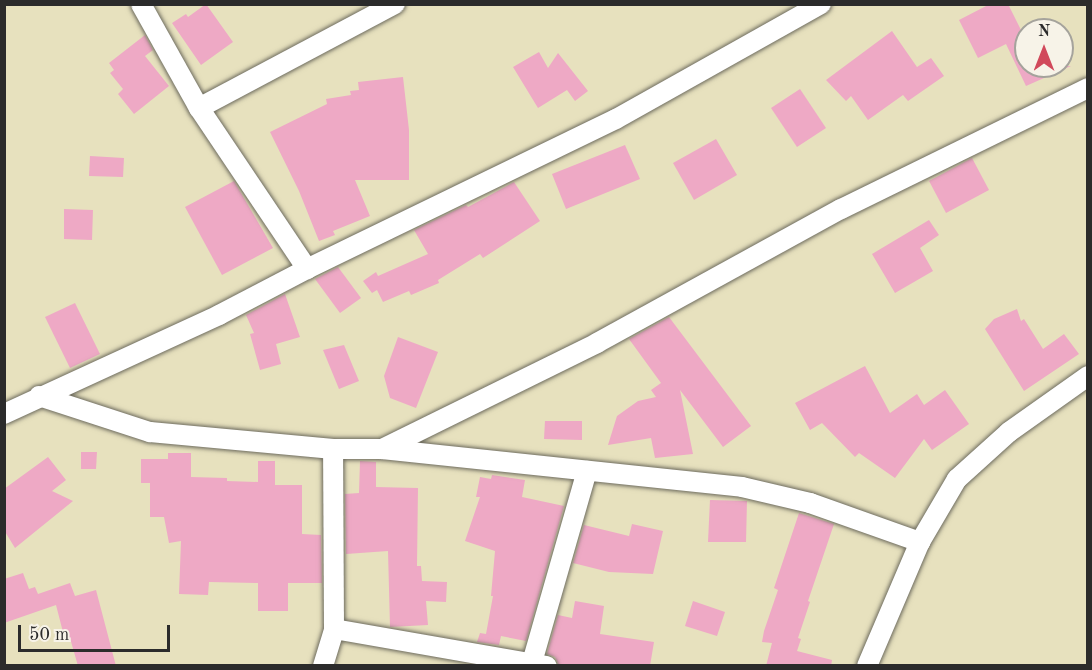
<!DOCTYPE html>
<style>
body{margin:0}
#map{position:relative;width:1092px;height:670px;overflow:hidden;background:#e7e1be;font-family:"Old Standard TT",serif}
div>[style]{position:absolute}
[style*='--x']{left:calc(var(--x)*1px);top:calc(var(--y)*1px);width:calc(var(--w)*1px);rotate:calc(var(--a)*1deg)}
.building>*{inset:0;background:#eea9c5}
.roads{filter:drop-shadow(0 0 2px #6d6b5e) drop-shadow(0 0 2px #6d6b5e)}
.minor>*{height:20px;margin:-10px;padding:0 10px;transform-origin:10px;border-radius:10px;background:#fff}
span{translate:-50% -50%;white-space:nowrap;text-align:center;line-height:1.15;-webkit-text-stroke:6px #f7f3e8;paint-order:stroke}
.frame{position:absolute;inset:0;border:6px solid #2b2b2b;pointer-events:none}
.north{position:absolute;left:1014px;top:18px;width:60px;height:60px;box-sizing:border-box;background:#f7f3e8;border:2px solid #a5a39c;border-radius:50%;rotate:0deg;font-size:16px;font-weight:700;line-height:24px;text-align:center;color:#2b2b2b}
.north::after{content:'';display:block;margin:auto;width:21px;height:27px;background:#d1495b;clip-path:polygon(50% 0,100% 100%,50% 72%,0 100%)}
.scale{position:absolute;left:18px;top:625px;width:152px;height:27px;box-sizing:border-box;border:3px solid #2b2b2b;border-top:0;padding-left:8px;font-size:18px;line-height:21px;white-space:nowrap;color:#2b2b2b;-webkit-text-stroke:4px #f7f3e8;paint-order:stroke}
</style>
<div id="map">
<div class="building">
<i style="clip-path:polygon(206px 4px,233px 42px,201px 65px,172px 23px,186px 14px,188px 17px)"></i>
<i style="clip-path:polygon(990px 4px,1008px 4px,1026px 40px,1026px 66px,1071px 66px,1026px 86px,1006px 44px,978px 58px,959px 20px)"></i>
<i style="clip-path:polygon(892px 31px,917px 67px,931px 58px,944px 76px,908px 101px,903px 95px,868px 120px,851px 96px,846px 101px,826px 80px)"></i>
<i style="clip-path:polygon(145px 35px,153px 50px,145px 56px,169px 86px,134px 114px,118px 94px,123px 89px,110px 73px,114px 70px,109px 63px)"></i>
<i style="clip-path:polygon(539px 52px,548px 68px,558px 53px,588px 91px,575px 101px,567px 90px,538px 108px,513px 67px)"></i>
<i style="clip-path:polygon(403px 77px,409px 130px,409px 180px,355px 180px,370px 216px,333px 231px,335px 235px,319px 241px,299px 191px,270px 132px,327px 104px,326px 99px,351px 95px,350px 91px,359px 90px,358px 82px)"></i>
<i style="clip-path:polygon(800px 89px,826px 128px,797px 147px,771px 108px)"></i>
<i style="clip-path:polygon(716px 139px,737px 175px,694px 200px,673px 163px)"></i>
<i style="clip-path:polygon(625px 145px,640px 179px,566px 209px,552px 174px)"></i>
<i style="clip-path:polygon(90px 156px,124px 158px,123px 177px,89px 176px)"></i>
<i style="clip-path:polygon(972px 158px,989px 190px,946px 213px,929px 181px)"></i>
<i style="clip-path:polygon(234px 181px,273px 248px,222px 275px,185px 207px)"></i>
<i style="clip-path:polygon(514px 182px,540px 221px,483px 258px,480px 254px,438px 280px,439px 283px,411px 295px,409px 291px,383px 302px,377px 290px,372px 293px,363px 281px,376px 272px,378px 276px,428px 254px,414px 230px,466px 205px,468px 207px)"></i>
<i style="clip-path:polygon(64px 209px,93px 210px,92px 240px,64px 239px)"></i>
<i style="clip-path:polygon(929px 220px,939px 235px,920px 248px,933px 271px,895px 293px,872px 254px)"></i>
<i style="clip-path:polygon(338px 267px,361px 298px,340px 313px,315px 279px)"></i>
<i style="clip-path:polygon(285px 294px,300px 337px,276px 344px,281px 364px,260px 370px,250px 334px,254px 333px,246px 315px)"></i>
<i style="clip-path:polygon(75px 303px,100px 354px,70px 368px,45px 317px)"></i>
<i style="clip-path:polygon(1017px 309px,1021px 321px,1024px 319px,1043px 349px,1064px 334px,1079px 354px,1024px 391px,985px 329px,994px 319px)"></i>
<i style="clip-path:polygon(669px 317px,751px 426px,723px 447px,680px 390px,693px 454px,655px 458px,651px 438px,608px 445px,617px 416px,638px 401px,656px 397px,651px 390px,661px 383px,629px 339px)"></i>
<i style="clip-path:polygon(398px 337px,438px 352px,416px 408px,390px 398px,384px 376px)"></i>
<i style="clip-path:polygon(344px 345px,359px 381px,339px 389px,323px 350px)"></i>
<i style="clip-path:polygon(865px 366px,890px 413px,917px 394px,924px 405px,945px 390px,969px 424px,932px 450px,924px 439px,895px 478px,859px 453px,855px 457px,822px 423px,810px 430px,795px 403px)"></i>
<i style="clip-path:polygon(545px 421px,582px 421px,582px 440px,544px 439px)"></i>
<i style="clip-path:polygon(81px 452px,97px 452px,96px 469px,81px 469px)"></i>
<i style="clip-path:polygon(168px 453px,191px 453px,191px 477px,227px 478px,227px 481px,258px 482px,258px 461px,275px 461px,275px 485px,302px 485px,302px 534px,321px 535px,322px 583px,288px 583px,288px 611px,258px 611px,258px 583px,209px 582px,208px 595px,179px 594px,181px 541px,169px 543px,164px 517px,150px 517px,150px 483px,141px 483px,141px 459px,168px 459px)"></i>
<i style="clip-path:polygon(48px 457px,66px 480px,52px 491px,73px 501px,15px 548px,4px 530px,4px 489px)"></i>
<i style="clip-path:polygon(360px 461px,376px 462px,376px 487px,418px 488px,417px 566px,421px 566px,422px 581px,447px 582px,446px 602px,426px 601px,428px 625px,390px 627px,388px 551px,346px 554px,345px 494px,359px 493px)"></i>
<i style="clip-path:polygon(492px 475px,525px 480px,522px 497px,564px 506px,526px 641px,501px 636px,499px 645px,477px 642px,480px 633px,486px 634px,493px 596px,491px 596px,495px 551px,465px 541px,480px 497px,476px 497px,480px 477px,491px 479px)"></i>
<i style="clip-path:polygon(710px 500px,747px 501px,746px 542px,708px 542px)"></i>
<i style="clip-path:polygon(799px 513px,834px 524px,808px 601px,810px 602px,798px 638px,801px 639px,797px 651px,832px 660px,831px 666px,766px 666px,772px 643px,762px 642px,764px 631px,778px 590px,774px 588px)"></i>
<i style="clip-path:polygon(632px 524px,663px 531px,653px 574px,609px 572px,573px 563px,584px 525px,629px 536px)"></i>
<i style="clip-path:polygon(23px 573px,29px 589px,35px 587px,38px 594px,70px 583px,75px 596px,96px 590px,116px 666px,78px 666px,70px 638px,65px 640px,56px 605px,4px 623px,4px 579px)"></i>
<i style="clip-path:polygon(575px 601px,604px 606px,600px 634px,654px 642px,650px 666px,559px 666px,555px 657px,547px 654px,548px 650px,558px 615px,572px 618px)"></i>
<i style="clip-path:polygon(693px 601px,725px 612px,717px 636px,685px 626px)"></i>
</div>
<div class="roads">
<div class="minor">
<i style="--x:141;--y:4;--w:119;--a:60.9"></i>
<i style="--x:199;--y:108;--w:194;--a:56.1"></i>
<i style="--x:199;--y:108;--w:222;--a:-28"></i>
<i style="--x:39;--y:396;--w:117;--a:18"></i>
<i style="--x:150;--y:432;--w:184;--a:5.3"></i>
<i style="--x:333;--y:449;--w:49;--a:0"></i>
<i style="--x:382;--y:449;--w:362;--a:6"></i>
<i style="--x:742;--y:487;--w:70;--a:13.2"></i>
<i style="--x:810;--y:503;--w:117;--a:19.5"></i>
<i style="--x:4;--y:414;--w:237;--a:-24.7"></i>
<i style="--x:219;--y:315;--w:99;--a:-27.6"></i>
<i style="--x:307;--y:269;--w:343;--a:-25.9"></i>
<i style="--x:616;--y:119;--w:235;--a:-29.3"></i>
<i style="--x:382;--y:449;--w:240;--a:-26.2"></i>
<i style="--x:597;--y:343;--w:278;--a:-28.8"></i>
<i style="--x:841;--y:209;--w:275;--a:-26.1"></i>
<i style="--x:334;--y:629;--w:216;--a:9.9"></i>
<i style="--x:323;--y:666;--w:39;--a:-73"></i>
<i style="--x:334;--y:629;--w:180;--a:-90.3"></i>
<i style="--x:531;--y:666;--w:203;--a:-74"></i>
<i style="--x:867;--y:666;--w:135;--a:-66.9"></i>
<i style="--x:920;--y:542;--w:73;--a:-59.6"></i>
<i style="--x:957;--y:479;--w:70;--a:-42.1"></i>
<i style="--x:1009;--y:432;--w:97;--a:-35.3"></i>
</div>
</div>
<div class="frame"></div>
<div class="north">N</div>
<div class="scale">50 m</div>
</div>
